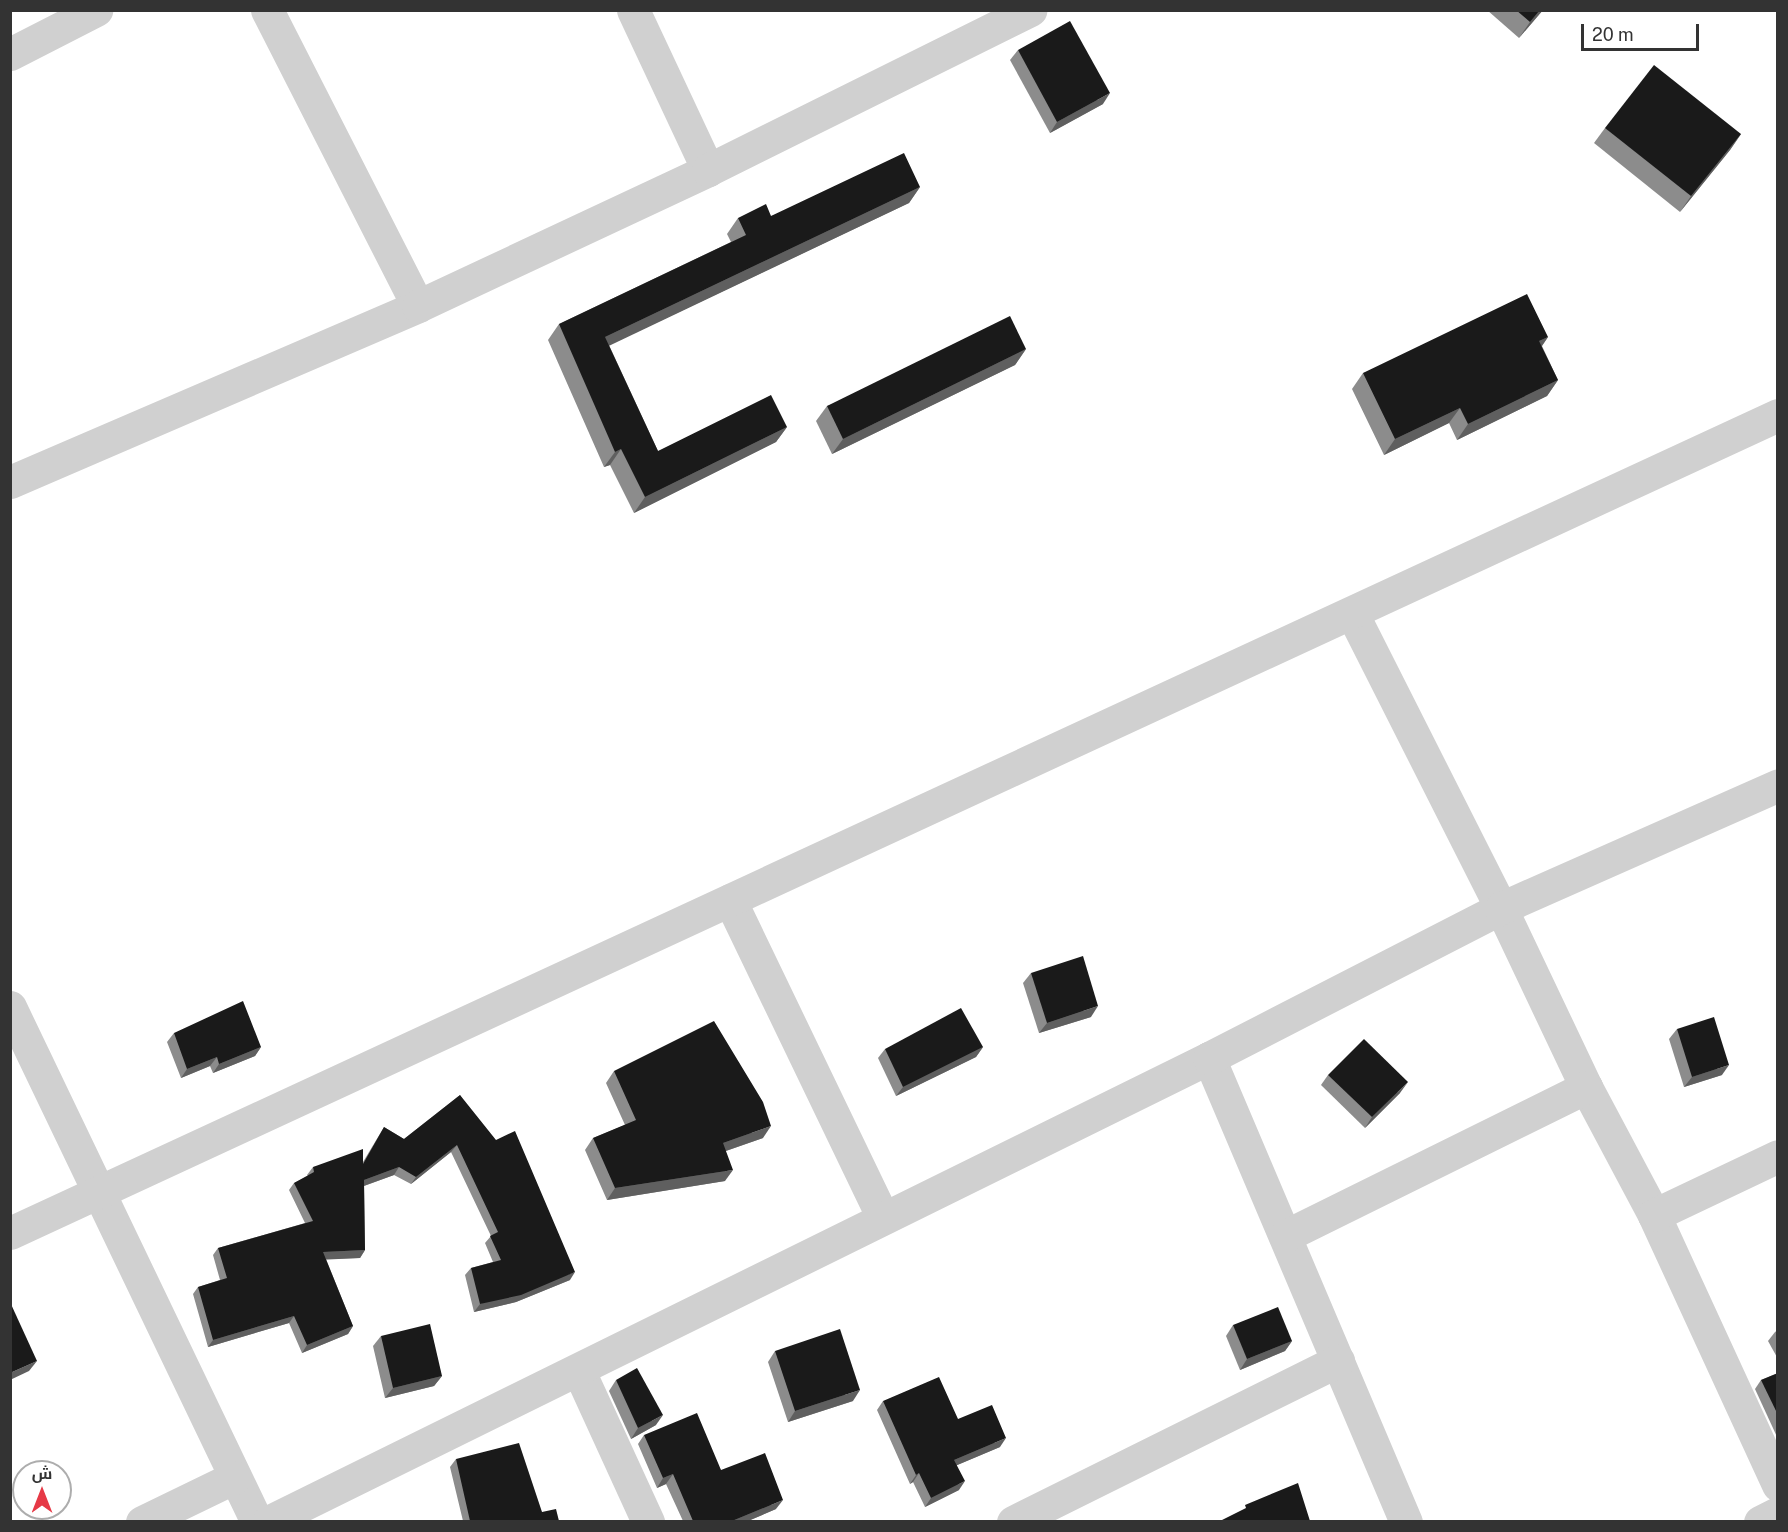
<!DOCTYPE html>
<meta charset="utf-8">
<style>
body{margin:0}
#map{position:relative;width:1788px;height:1532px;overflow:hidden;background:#fff;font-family:"Public Sans",Cairo,sans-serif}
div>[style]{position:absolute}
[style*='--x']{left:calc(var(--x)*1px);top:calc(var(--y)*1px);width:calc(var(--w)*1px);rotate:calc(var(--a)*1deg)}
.minor>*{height:33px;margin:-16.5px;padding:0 16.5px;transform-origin:16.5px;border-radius:16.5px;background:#d0d0d0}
.wall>*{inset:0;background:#8c8c8c}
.shaded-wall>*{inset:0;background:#5f5f5f}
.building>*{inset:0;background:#1a1a1a}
span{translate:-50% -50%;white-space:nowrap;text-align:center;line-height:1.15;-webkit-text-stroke:6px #fff;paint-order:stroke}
.frame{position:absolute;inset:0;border:12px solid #333;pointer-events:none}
.north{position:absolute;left:12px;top:1460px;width:60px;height:60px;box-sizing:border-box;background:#fff;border:2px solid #adadad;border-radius:50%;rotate:0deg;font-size:16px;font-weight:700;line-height:24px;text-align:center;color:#333}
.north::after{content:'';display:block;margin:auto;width:21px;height:27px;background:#e63946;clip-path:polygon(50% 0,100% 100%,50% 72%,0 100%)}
.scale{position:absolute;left:1581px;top:24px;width:118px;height:27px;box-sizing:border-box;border:3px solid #333;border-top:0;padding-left:8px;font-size:18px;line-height:21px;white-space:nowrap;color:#333;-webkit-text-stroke:4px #fff;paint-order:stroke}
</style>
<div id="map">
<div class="minor">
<i style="--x:267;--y:10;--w:332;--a:63"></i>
<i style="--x:633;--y:10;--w:177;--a:64.9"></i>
<i style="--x:10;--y:54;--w:97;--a:-27.1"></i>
<i style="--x:10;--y:482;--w:444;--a:-23.3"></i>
<i style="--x:418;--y:306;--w:320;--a:-25.1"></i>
<i style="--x:708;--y:170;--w:360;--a:-26.4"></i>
<i style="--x:1352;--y:613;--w:330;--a:63.2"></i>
<i style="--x:1501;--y:908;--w:198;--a:64.6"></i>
<i style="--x:1586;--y:1087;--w:145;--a:62"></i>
<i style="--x:1654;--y:1215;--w:297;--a:65.3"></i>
<i style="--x:730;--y:900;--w:351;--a:64.3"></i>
<i style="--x:10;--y:1007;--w:571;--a:64.38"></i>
<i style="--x:1209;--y:1058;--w:504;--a:67"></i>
<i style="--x:1654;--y:1215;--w:137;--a:-25.4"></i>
<i style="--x:10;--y:1233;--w:1948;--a:-24.83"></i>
<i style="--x:1285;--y:1236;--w:336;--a:-26.3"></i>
<i style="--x:579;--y:1371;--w:166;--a:65.4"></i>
<i style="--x:142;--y:1522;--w:103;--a:-25.8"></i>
<i style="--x:268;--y:1522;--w:1049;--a:-26.25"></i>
<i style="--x:1209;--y:1058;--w:328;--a:-27.2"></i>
<i style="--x:1501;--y:908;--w:303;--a:-23.9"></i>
<i style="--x:1013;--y:1522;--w:363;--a:-26.4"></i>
<i style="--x:1760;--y:1522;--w:20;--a:-27"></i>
</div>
<div class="wall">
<i style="clip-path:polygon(1487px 10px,1543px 10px,1519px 38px)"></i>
<i style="clip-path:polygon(1018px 50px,1103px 104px,1050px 133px,1010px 60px)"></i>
<i style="clip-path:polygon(1605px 128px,1741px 134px,1730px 150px,1680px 212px,1594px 143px)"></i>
<i style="clip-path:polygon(920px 187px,909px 203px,609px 345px,658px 451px,787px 427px,776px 442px,634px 513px,610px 465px,604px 467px,548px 340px,559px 324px,731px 242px,727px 234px,738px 218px,771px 216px)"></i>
<i style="clip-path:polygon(1548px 337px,1542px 346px,1558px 380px,1547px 396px,1457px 440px,1449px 423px,1384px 455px,1352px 389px,1363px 373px)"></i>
<i style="clip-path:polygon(1026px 349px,1015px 365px,832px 454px,816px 421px,827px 406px)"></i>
<i style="clip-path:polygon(1031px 973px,1091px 1017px,1039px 1033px,1023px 983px)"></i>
<i style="clip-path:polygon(1677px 1029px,1722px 1075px,1684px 1087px,1669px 1039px)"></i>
<i style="clip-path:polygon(174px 1033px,261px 1047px,255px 1056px,213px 1073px,210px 1066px,181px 1078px,167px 1042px)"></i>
<i style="clip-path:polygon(983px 1047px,976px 1057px,896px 1096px,878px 1058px,885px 1049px)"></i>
<i style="clip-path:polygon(614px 1071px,763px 1138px,726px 1151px,725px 1181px,607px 1200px,585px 1150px,593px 1138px,625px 1125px,606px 1083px)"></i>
<i style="clip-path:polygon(1328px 1075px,1400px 1093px,1365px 1128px,1321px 1085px)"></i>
<i style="clip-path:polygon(460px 1095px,570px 1280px,516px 1302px,474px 1312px,465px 1275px,471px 1268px,493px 1262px,485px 1243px,491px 1236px,451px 1152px,411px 1184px,394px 1175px,364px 1186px,365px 1250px,360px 1258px,326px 1259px,353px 1326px,348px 1334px,302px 1353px,289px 1323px,208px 1347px,193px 1294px,198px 1287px,220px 1280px,213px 1255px,218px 1248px,305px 1223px,289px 1190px,294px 1183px,308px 1176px,307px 1175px,313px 1167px,363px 1162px,384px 1127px,404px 1139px)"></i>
<i style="clip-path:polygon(1233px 1325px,1292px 1341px,1285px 1351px,1240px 1370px,1226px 1336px)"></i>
<i style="clip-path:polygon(1778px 1330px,1778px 1359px,1768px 1341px,1775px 1332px)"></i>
<i style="clip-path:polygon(381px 1336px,442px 1376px,434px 1386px,385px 1398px,373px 1346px)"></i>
<i style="clip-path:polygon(775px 1351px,853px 1401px,788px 1422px,768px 1362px)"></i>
<i style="clip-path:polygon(1778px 1373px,1778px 1439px,1755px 1389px,1761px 1380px)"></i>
<i style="clip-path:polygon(616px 1380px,656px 1425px,631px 1439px,609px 1391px)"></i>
<i style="clip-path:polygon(883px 1401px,958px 1419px,1000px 1447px,957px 1465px,959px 1490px,925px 1507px,913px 1482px,910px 1484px,877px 1410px)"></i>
<i style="clip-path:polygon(644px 1435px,721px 1470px,776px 1509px,748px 1521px,683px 1521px,666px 1484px,657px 1488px,638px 1444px)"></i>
<i style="clip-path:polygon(456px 1459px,542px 1512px,559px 1521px,463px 1521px,450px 1467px)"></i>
</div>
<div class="shaded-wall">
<i style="clip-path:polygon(1540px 10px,1543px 10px,1519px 38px,1530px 22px)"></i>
<i style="clip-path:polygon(1110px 93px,1103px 104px,1050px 133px,1057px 122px)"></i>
<i style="clip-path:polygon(1741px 134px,1730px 150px,1680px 212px,1691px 196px)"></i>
<i style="clip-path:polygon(920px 187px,909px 203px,594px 353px,605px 337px)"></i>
<i style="clip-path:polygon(1548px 337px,1537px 353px,1539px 341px)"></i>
<i style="clip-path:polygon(1026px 349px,1015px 365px,832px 454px,843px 439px)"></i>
<i style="clip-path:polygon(1558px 380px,1547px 396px,1457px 440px,1468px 424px)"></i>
<i style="clip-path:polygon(1460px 408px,1449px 423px,1384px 455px,1395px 439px)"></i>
<i style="clip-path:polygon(787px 427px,776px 442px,634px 513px,645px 497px)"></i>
<i style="clip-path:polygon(621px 449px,610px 465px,604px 467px,615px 452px)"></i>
<i style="clip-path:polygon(1098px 1006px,1091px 1017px,1039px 1033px,1047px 1023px)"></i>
<i style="clip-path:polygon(261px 1047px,255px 1056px,213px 1073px,219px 1064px)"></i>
<i style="clip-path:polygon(983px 1047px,976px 1057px,896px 1096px,903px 1087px)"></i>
<i style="clip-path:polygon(217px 1057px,210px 1066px,181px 1078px,187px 1069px)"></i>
<i style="clip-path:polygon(1729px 1065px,1722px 1075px,1684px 1087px,1692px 1077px)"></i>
<i style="clip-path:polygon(1408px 1082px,1400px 1093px,1365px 1128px,1372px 1117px)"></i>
<i style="clip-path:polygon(771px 1126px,763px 1138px,714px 1155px,723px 1143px)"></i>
<i style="clip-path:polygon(457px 1145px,451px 1152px,411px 1184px,416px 1177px)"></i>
<i style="clip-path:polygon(399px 1167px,394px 1175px,358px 1188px,364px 1180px)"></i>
<i style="clip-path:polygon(733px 1170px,725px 1181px,607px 1200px,615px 1188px)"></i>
<i style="clip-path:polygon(365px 1250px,360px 1258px,317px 1260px,323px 1252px)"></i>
<i style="clip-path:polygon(575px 1272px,570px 1280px,516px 1302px,474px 1312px,480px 1304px)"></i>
<i style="clip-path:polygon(294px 1316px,289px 1323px,208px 1347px,213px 1340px)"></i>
<i style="clip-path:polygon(353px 1326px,348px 1334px,302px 1353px,307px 1345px)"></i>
<i style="clip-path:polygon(1292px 1341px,1285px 1351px,1240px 1370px,1247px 1359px)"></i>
<i style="clip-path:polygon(37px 1361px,29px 1371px,10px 1380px,10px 1373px)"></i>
<i style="clip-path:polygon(442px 1376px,434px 1386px,385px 1398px,393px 1388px)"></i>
<i style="clip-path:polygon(860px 1390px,853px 1401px,788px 1422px,795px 1411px)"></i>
<i style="clip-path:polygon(663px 1415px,656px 1425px,631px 1439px,638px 1428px)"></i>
<i style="clip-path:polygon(1006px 1438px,1000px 1447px,948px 1469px,954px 1460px)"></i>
<i style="clip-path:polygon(919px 1473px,913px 1482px,910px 1484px,916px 1475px)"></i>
<i style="clip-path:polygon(673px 1474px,666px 1484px,657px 1488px,663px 1478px)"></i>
<i style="clip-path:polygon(965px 1481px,959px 1490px,925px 1507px,931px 1498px)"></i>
<i style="clip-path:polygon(783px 1500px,776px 1509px,748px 1521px,732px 1521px)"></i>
</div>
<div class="building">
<i style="clip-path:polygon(1516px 10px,1540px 10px,1530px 22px)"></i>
<i style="clip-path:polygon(1070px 21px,1110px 93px,1057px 122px,1018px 50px)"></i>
<i style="clip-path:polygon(1654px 65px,1741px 134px,1691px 196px,1605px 128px)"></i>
<i style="clip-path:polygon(904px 153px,920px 187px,605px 337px,658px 451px,771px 395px,787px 427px,645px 497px,621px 449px,615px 452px,559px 324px,746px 235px,738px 218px,766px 204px,771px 216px)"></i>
<i style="clip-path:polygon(1527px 294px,1548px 337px,1539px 341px,1558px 380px,1468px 424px,1460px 408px,1395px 439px,1363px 373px)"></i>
<i style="clip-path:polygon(1010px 316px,1026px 349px,843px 439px,827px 406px)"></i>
<i style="clip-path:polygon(1083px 956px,1098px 1006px,1047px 1023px,1031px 973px)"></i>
<i style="clip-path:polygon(243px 1001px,261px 1047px,219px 1064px,217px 1057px,187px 1069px,174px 1033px)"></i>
<i style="clip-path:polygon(961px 1008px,983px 1047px,903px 1087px,885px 1049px)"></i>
<i style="clip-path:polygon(1714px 1017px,1729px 1065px,1692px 1077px,1677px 1029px)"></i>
<i style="clip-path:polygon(714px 1021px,763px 1102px,771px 1126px,723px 1143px,733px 1170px,615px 1188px,593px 1138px,636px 1120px,614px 1071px)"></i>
<i style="clip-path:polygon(1364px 1039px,1408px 1082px,1372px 1117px,1328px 1075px)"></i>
<i style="clip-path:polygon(460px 1095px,496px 1140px,515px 1131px,575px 1272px,521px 1295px,480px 1304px,471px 1268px,501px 1260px,490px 1236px,498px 1232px,457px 1145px,416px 1177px,399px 1167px,364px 1180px,365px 1250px,323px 1252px,353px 1326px,307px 1345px,294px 1316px,213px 1340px,198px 1287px,227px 1278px,218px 1248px,313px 1221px,294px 1183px,314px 1172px,313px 1167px,363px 1149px,363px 1164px,384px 1127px,404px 1139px)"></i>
<i style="clip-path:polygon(10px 1302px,37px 1361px,10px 1373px)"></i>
<i style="clip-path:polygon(1278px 1307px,1292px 1341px,1247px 1359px,1233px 1325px)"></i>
<i style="clip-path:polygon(430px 1324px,442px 1376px,393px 1388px,381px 1336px)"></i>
<i style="clip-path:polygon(840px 1329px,860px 1390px,795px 1411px,775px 1351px)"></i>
<i style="clip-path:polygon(637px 1368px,663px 1415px,638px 1428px,616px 1380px)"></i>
<i style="clip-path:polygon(1778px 1373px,1778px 1415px,1761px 1380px)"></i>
<i style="clip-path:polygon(939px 1377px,958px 1419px,992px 1405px,1006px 1438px,954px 1460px,965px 1481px,931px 1498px,919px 1473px,916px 1475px,883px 1401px)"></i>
<i style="clip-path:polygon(697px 1413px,721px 1470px,765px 1453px,783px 1500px,732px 1521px,693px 1521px,673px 1474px,663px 1478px,644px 1435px)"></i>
<i style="clip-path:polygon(519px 1443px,542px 1512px,556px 1509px,559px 1521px,470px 1521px,456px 1459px)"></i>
<i style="clip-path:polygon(1298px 1483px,1310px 1521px,1220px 1521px,1246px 1508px,1245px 1505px)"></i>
</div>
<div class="frame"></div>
<div class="north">ش</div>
<div class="scale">20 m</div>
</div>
